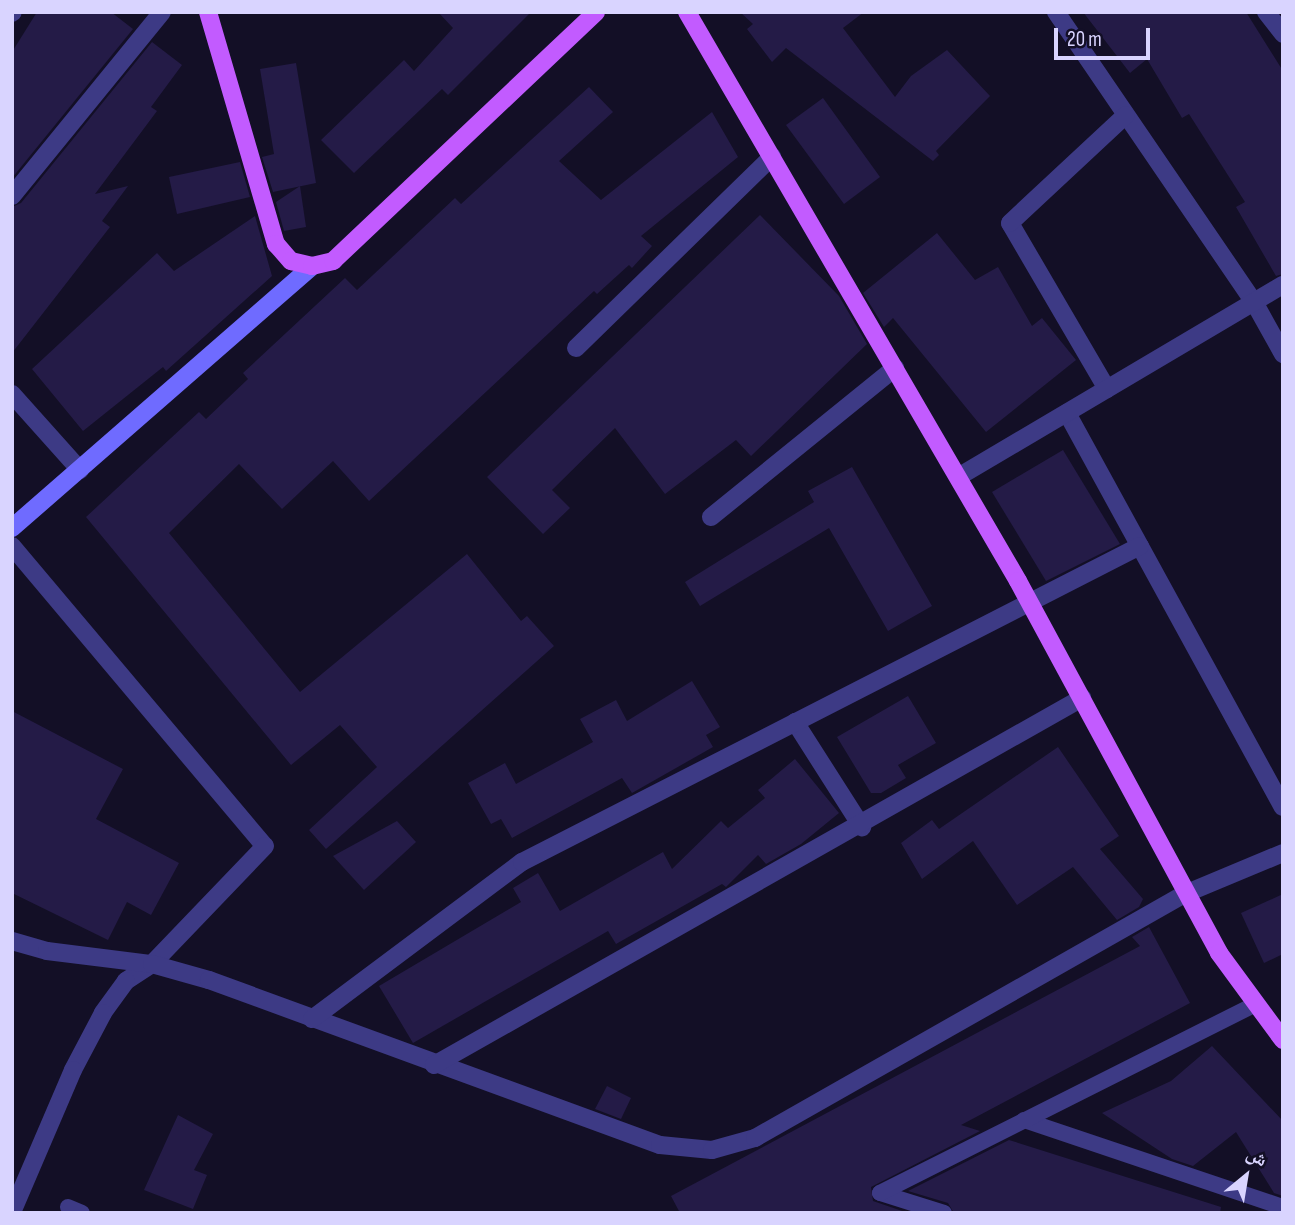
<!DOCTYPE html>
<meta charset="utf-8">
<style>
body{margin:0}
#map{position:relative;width:1295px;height:1225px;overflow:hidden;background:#130f26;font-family:"Sofia Sans Condensed","Noto Naskh Arabic",sans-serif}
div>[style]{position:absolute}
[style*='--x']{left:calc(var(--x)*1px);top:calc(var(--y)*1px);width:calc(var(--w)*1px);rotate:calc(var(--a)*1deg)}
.building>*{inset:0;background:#241b47}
.lane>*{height:16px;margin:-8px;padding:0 8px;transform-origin:8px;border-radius:8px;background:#3d3a85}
.street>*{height:18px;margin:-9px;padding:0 9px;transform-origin:9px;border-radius:9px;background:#3d3a85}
.secondary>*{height:18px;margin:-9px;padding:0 9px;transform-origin:9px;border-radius:9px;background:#6f6bff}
.primary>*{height:18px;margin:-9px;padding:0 9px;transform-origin:9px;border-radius:9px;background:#c25bff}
span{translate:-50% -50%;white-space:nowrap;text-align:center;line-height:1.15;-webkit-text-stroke:6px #130f26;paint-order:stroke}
.frame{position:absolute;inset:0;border:14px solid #d9d4ff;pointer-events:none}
.north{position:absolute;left:1211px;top:1141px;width:70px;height:70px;-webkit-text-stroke:5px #130f26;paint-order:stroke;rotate:30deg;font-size:19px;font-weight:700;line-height:28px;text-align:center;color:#d9d4ff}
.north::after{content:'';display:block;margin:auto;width:24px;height:32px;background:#d9d4ff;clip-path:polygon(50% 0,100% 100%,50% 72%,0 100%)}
.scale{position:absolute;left:1054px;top:28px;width:96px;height:32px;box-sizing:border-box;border:4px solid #d9d4ff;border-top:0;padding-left:9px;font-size:21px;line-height:24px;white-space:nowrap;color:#d9d4ff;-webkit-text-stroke:5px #130f26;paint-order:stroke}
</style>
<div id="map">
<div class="building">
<i style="clip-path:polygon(37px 12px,111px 12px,133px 29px,12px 178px,12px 52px)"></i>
<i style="clip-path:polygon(438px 12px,531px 12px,448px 95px,442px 89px,354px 173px,321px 140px,404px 60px,414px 71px,453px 28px)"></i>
<i style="clip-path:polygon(740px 12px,864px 12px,843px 28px,895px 97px,911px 76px,947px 50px,990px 96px,936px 151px,939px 155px,933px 161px,786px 48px,772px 62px,747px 29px,753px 24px)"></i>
<i style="clip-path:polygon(1083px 12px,1246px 12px,1283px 71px,1283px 274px,1276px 276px,1236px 207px,1245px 202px,1189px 114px,1182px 118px,1147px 59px,1130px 73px)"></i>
<i style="clip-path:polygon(152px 42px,182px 65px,151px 107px,157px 111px,95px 194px,128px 186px,102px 221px,110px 227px,12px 353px,12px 207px,21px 203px)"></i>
<i style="clip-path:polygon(296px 63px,316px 183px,273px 192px,262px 157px,274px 154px,260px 69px)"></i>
<i style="clip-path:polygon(589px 87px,613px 112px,559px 161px,601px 200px,712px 112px,738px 157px,641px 236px,652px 246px,632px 268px,629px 265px,597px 294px,594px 291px,369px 501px,333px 461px,282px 509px,239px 464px,169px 533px,300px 692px,467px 554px,521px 621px,527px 616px,554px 646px,326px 849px,309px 830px,377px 767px,340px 725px,291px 765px,86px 517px,199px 412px,206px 419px,248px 379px,243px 373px,345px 278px,357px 290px,455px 198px,461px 204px)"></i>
<i style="clip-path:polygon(823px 98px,880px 177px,844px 204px,786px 125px)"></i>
<i style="clip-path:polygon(240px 162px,250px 197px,177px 214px,169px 177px)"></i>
<i style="clip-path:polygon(300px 186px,306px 227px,284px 231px,276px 202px)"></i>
<i style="clip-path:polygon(760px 215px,839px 296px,867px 344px,751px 456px,736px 440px,665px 494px,615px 428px,552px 490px,570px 508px,543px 534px,487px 477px)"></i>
<i style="clip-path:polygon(255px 216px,272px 276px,166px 371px,163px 367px,83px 431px,32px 369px,157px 253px,174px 271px)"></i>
<i style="clip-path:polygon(937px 233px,975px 280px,998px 267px,1032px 326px,1042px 318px,1076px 360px,986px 432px,893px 318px,884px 327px,863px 293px)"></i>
<i style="clip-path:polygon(1063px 450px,1120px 544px,1046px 581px,992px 492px)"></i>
<i style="clip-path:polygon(852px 467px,932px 606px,888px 631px,829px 528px,700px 606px,685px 582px,814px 502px,808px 491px)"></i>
<i style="clip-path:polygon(692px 681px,720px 727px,706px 735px,713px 747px,632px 793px,622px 778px,512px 838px,501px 819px,491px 824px,468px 783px,505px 763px,516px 784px,593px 742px,580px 719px,616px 700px,627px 721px)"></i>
<i style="clip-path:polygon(908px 696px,936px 743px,898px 765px,906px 778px,881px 793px,871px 793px,837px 737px)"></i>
<i style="clip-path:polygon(12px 711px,123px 769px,96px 819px,179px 863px,151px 915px,127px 902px,108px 940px,12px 893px)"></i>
<i style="clip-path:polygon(1058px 747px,1119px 836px,1100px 849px,1143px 899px,1139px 907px,1117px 920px,1073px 867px,1017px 905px,973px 841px,922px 879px,901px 843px,932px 820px,939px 829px)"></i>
<i style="clip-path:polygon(795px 759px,839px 813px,801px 844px,766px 864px,758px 855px,726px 887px,722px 884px,616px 944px,608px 931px,413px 1043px,379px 986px,521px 902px,513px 888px,538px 873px,560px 911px,663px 852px,672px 869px,721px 821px,728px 828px,765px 798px,758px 790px)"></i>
<i style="clip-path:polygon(397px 821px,416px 842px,364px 890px,333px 856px)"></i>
<i style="clip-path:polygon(1283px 894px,1283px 954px,1264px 963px,1241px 913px)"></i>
<i style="clip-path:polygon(1149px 927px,1190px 1003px,961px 1125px,980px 1131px,871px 1187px,873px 1201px,908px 1213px,680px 1213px,671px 1196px,1140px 946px,1132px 937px)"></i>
<i style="clip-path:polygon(1212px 1046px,1283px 1121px,1283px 1196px,1274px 1193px,1236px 1132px,1193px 1166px,1172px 1159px,1102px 1113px,1171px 1081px)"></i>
<i style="clip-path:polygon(607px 1086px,631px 1098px,621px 1119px,595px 1109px)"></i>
<i style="clip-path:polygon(178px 1115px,213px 1134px,194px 1170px,207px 1175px,193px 1209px,144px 1190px)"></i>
<i style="clip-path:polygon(1009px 1140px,1221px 1207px,1220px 1213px,954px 1213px,948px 1203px,908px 1191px)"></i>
</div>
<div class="lane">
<i style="--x:1024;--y:1120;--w:273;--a:18.6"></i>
<i style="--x:68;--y:1207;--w:15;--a:23"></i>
<i style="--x:944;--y:1213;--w:67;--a:-162.6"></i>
<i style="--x:880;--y:1193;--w:421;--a:-26.7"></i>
</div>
<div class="street">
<i style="--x:1056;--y:12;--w:351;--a:55.7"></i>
<i style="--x:1254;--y:302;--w:60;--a:60.9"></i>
<i style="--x:1266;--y:12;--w:28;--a:52"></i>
<i style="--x:12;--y:13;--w:1;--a:-45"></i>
<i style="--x:12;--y:196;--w:237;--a:-50.8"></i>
<i style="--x:576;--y:348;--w:274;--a:-44.3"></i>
<i style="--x:1107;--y:389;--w:192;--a:-120.3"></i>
<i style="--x:1010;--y:223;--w:158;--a:-43"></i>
<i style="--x:12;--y:394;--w:102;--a:48.2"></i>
<i style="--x:1067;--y:413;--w:449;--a:61.3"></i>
<i style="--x:958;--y:477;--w:377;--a:-30.6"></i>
<i style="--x:711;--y:517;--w:237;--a:-39"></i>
<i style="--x:12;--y:546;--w:392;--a:49.9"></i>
<i style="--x:265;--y:846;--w:163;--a:133.8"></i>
<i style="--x:152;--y:964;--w:31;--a:147"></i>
<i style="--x:126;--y:981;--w:39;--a:126"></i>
<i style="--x:103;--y:1013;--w:64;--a:117.8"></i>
<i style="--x:73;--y:1070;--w:155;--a:113.2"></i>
<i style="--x:795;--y:722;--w:125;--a:57.5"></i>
<i style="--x:12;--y:941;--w:36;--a:16"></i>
<i style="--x:47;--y:951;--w:106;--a:7.1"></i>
<i style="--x:152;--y:964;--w:59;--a:15.7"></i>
<i style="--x:209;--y:980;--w:480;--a:20.1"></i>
<i style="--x:660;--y:1145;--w:52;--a:5.5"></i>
<i style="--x:712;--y:1150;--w:45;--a:-15.6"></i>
<i style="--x:755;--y:1138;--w:497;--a:-29.6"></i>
<i style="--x:1187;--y:893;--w:104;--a:-22.6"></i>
<i style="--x:312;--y:1019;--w:262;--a:-36.8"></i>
<i style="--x:522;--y:862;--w:694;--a:-27.08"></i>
<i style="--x:434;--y:1065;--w:745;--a:-29.53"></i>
</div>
<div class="secondary">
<i style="--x:12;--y:528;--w:398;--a:-41.1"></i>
</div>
<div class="primary">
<i style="--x:208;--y:12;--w:242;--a:73.7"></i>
<i style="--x:276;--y:244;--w:23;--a:49"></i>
<i style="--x:291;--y:261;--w:22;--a:13"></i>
<i style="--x:312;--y:266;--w:22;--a:-13"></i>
<i style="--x:333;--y:261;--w:362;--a:-43.4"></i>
<i style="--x:687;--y:12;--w:658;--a:59.81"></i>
<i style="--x:1018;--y:581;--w:423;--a:61.6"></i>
<i style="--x:1219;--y:953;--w:108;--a:53.7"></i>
</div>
<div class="frame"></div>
<div class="north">ش</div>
<div class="scale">20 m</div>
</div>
